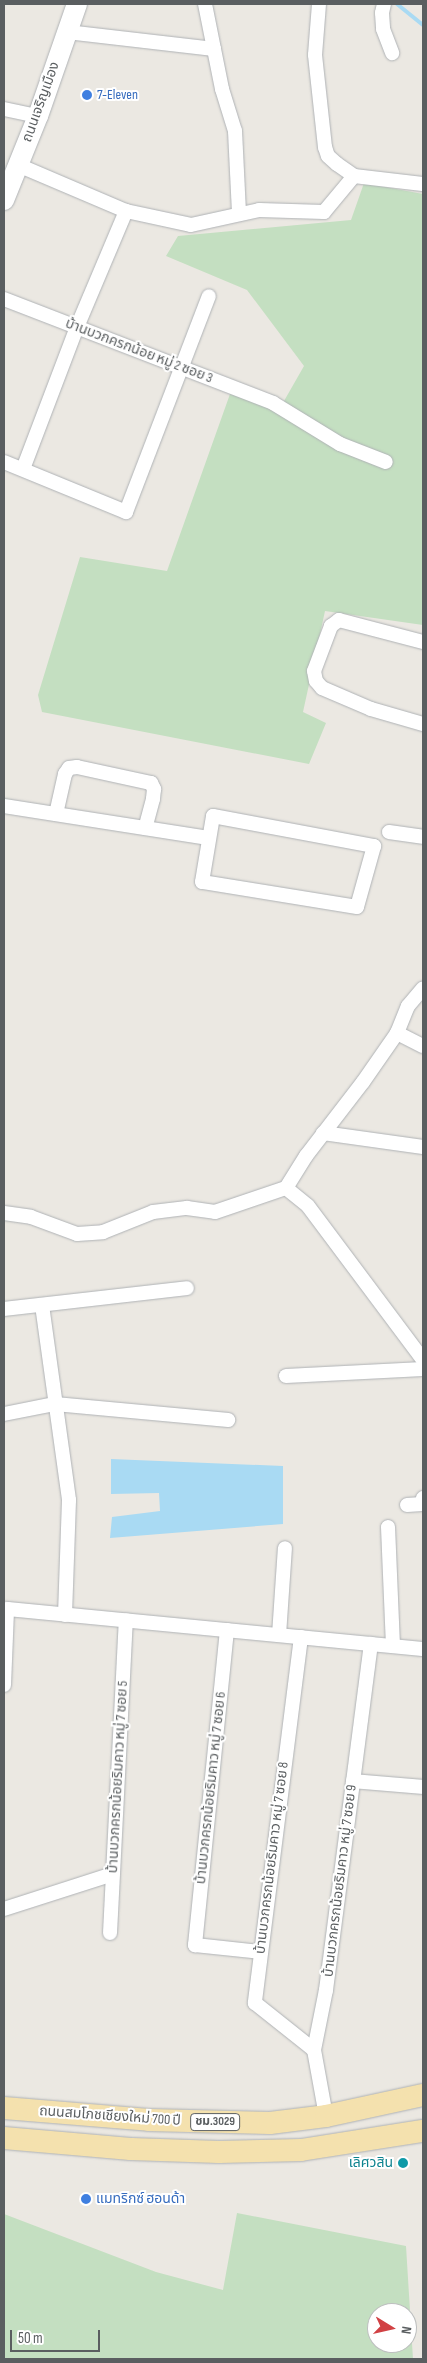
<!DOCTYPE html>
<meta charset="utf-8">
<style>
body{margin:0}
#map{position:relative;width:427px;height:2363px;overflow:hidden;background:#ebe8e2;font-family:"Sofia Sans Condensed","Noto Sans Thai",sans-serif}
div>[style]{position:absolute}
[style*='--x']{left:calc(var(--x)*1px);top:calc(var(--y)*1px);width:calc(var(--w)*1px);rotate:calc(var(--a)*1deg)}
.green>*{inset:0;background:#c4dfc1}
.water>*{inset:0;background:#a9daf3}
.stream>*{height:4px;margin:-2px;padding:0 2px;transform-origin:2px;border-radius:2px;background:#a9daf3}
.roads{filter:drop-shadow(0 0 1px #afb2b5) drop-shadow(0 0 1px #afb2b5)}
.minor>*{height:14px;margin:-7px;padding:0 7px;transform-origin:7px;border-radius:7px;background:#fff}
.secondary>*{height:20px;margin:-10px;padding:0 10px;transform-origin:10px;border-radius:10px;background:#fff}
.primary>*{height:22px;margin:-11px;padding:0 11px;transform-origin:11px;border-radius:11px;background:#f4e1ae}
.dots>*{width:14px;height:14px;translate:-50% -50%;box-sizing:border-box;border:2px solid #fff;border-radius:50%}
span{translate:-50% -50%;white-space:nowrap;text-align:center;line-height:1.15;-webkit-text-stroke:4px #fff;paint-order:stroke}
.shield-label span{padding:1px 4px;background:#fff;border:1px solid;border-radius:4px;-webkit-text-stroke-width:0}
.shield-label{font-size:12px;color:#5a5e60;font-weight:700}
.shop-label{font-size:14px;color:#366cbe}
.left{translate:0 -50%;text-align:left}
.street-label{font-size:14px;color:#5a5e60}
.culture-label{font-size:14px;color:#0d838f}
.right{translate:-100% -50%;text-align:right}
.frame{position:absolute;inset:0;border:5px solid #5a5e60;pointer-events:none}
.north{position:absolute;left:367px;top:2303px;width:50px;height:50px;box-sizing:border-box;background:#fff;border:1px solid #bdbfbf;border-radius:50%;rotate:99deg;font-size:14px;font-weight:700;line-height:20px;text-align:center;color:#5a5e60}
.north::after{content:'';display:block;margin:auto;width:18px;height:22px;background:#d14144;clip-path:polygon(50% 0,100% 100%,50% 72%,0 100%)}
.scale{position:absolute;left:10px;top:2330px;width:90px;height:22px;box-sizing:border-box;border:2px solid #5a5e60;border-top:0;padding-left:6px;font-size:15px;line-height:18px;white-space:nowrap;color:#5a5e60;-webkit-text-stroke:4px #fff;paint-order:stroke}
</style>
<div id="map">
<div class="green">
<i style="clip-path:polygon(364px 183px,423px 194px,423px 625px,325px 611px,303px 712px,326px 723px,309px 764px,42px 712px,38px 695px,80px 557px,167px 571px,230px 394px,280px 408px,304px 366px,247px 290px,166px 256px,178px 236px,351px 220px)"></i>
<i style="clip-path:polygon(evenodd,237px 2213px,406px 2246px,413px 2359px,4px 2359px,4px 2214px,156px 2272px,223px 2290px,237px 2213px,377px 2313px,407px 2313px,407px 2343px,377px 2343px,377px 2313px)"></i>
</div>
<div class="water">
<i style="clip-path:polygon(111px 1459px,283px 1466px,283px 1524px,110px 1538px,112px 1517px,160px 1511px,159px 1493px,111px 1494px)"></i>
</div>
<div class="stream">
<i style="--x:397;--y:4;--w:33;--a:39"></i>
</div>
<div class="roads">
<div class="minor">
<i style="--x:205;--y:4;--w:46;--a:78.7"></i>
<i style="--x:319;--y:4;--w:51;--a:94.5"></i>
<i style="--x:315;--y:55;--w:93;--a:83.8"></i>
<i style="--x:325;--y:147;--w:9;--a:72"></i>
<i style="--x:328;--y:156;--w:12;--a:42"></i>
<i style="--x:337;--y:164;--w:21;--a:35"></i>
<i style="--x:384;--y:4;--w:9;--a:103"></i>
<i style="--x:382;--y:13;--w:16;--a:86"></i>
<i style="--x:383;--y:29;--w:26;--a:69"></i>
<i style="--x:67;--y:32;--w:148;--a:6.6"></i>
<i style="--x:214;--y:49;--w:41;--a:78.7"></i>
<i style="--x:222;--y:89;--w:44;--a:72.8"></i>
<i style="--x:235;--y:131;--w:83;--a:87.2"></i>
<i style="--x:4;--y:109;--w:35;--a:12"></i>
<i style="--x:18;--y:165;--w:117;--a:23.1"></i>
<i style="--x:126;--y:211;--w:66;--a:12.2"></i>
<i style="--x:191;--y:225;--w:70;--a:-12.4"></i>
<i style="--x:259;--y:210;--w:65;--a:1.8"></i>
<i style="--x:324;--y:212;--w:47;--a:-50.2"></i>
<i style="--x:354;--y:176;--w:69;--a:6.6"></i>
<i style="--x:4;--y:299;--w:288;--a:21.1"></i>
<i style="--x:273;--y:403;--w:79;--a:31.5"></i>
<i style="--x:340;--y:444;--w:49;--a:21.4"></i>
<i style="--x:4;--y:462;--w:132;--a:22.3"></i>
<i style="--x:126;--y:512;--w:231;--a:-69"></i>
<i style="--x:23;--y:469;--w:152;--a:-69.2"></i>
<i style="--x:77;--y:327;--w:126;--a:-67.1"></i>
<i style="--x:423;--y:642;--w:87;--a:-165.3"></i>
<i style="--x:339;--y:620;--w:10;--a:143"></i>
<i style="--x:331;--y:626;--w:48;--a:110.7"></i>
<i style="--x:314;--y:671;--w:10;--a:79"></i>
<i style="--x:316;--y:681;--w:9;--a:49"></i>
<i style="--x:322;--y:688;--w:53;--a:23.2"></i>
<i style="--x:371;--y:709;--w:54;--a:16.1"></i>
<i style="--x:4;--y:806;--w:207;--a:8.9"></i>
<i style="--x:56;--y:814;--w:41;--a:-77.3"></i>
<i style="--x:65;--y:774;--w:7;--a:-56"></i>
<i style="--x:69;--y:768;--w:8;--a:-7"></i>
<i style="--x:77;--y:767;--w:76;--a:12.2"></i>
<i style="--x:151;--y:783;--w:7;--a:63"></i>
<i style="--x:154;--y:789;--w:10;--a:96"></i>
<i style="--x:153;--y:799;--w:30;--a:105"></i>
<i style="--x:213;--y:816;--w:164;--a:10.6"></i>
<i style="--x:374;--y:846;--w:63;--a:105.6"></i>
<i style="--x:357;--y:907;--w:157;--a:-170.8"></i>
<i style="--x:202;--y:882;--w:67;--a:-80.5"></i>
<i style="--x:389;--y:832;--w:34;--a:8"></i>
<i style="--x:397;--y:1033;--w:29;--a:27"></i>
<i style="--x:323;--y:1133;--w:101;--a:8"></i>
<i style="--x:286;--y:1188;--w:28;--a:39"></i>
<i style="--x:308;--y:1206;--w:192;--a:53.2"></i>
<i style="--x:4;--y:1213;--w:27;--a:8"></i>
<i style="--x:31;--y:1217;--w:49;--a:20.3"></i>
<i style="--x:77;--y:1234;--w:26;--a:-4"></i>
<i style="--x:103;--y:1232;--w:54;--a:-21.8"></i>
<i style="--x:153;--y:1212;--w:34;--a:-7"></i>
<i style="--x:187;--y:1208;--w:28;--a:8"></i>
<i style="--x:215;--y:1212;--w:75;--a:-18.7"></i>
<i style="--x:286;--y:1188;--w:38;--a:-58"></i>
<i style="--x:306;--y:1156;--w:93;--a:-52.4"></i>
<i style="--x:363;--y:1082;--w:60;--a:-55.2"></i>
<i style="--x:397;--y:1033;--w:29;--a:-68"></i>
<i style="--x:408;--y:1006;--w:23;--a:-50"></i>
<i style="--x:42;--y:1305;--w:197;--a:82.1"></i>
<i style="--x:69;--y:1500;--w:115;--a:92"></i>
<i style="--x:4;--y:1309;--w:184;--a:-6.5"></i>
<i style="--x:286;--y:1376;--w:137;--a:-2.9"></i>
<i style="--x:4;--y:1414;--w:52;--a:-11.1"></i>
<i style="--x:55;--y:1404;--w:174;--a:5.3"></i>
<i style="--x:407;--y:1505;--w:15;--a:-4"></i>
<i style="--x:422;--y:1504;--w:6;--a:-81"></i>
<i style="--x:388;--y:1527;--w:119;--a:87.6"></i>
<i style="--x:227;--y:1630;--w:317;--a:95.8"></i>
<i style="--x:195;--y:1945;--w:65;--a:6.1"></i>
<i style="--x:279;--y:1635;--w:87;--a:-86.1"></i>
<i style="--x:301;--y:1637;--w:369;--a:97.2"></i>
<i style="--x:255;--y:2003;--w:75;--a:38.5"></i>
<i style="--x:4;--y:1685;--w:76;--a:-87.7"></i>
<i style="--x:7;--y:1609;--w:418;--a:5.5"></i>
<i style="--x:353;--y:1781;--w:70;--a:4.9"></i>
<i style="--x:4;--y:1909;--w:114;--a:-17.8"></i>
<i style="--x:110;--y:1933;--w:313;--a:-87.1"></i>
<i style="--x:326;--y:2116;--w:67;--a:-100.3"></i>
<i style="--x:314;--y:2050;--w:61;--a:-78.7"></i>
<i style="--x:326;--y:1990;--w:349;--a:-82.6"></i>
</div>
<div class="secondary">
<i style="--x:4;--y:200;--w:91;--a:-68"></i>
<i style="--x:38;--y:116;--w:119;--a:-70.8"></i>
</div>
<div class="primary">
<i style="--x:4;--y:2108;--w:145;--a:4.7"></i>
<i style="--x:149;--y:2120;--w:121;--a:1.4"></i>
<i style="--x:270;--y:2123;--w:56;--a:-7.1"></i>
<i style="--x:326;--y:2116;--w:99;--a:-12.2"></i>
<i style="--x:4;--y:2138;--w:127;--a:5"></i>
<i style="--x:131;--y:2149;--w:88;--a:2"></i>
<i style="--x:219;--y:2152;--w:82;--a:-1.4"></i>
<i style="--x:301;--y:2150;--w:123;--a:-8.9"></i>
</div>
</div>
<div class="dots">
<i style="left:87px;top:95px;background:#3f7fe0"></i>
<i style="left:403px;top:2163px;background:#0f9aa8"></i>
<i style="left:86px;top:2199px;background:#3f7fe0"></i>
</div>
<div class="shield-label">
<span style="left:215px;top:2122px">ชม.3029</span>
</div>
<div class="shop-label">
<span class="left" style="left:97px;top:95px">7-Eleven</span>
<span class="left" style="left:96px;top:2199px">แมทริกซ์ ฮอนด้า</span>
</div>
<div class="street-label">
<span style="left:41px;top:102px;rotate:-70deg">ถนนเจริญเมือง</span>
<span style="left:139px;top:351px;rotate:21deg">บ้านบวกครกน้อย หมู่ 2 ซอย 3</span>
<span style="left:118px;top:1777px;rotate:-87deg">บ้านบวกครกน้อยริมคาว หมู่ 7 ซอย 5</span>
<span style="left:211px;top:1788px;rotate:-84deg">บ้านบวกครกน้อยริมคาว หมู่ 7 ซอย 6</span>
<span style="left:272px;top:1858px;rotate:-83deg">บ้านบวกครกน้อยริมคาว หมู่ 7 ซอย 8</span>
<span style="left:340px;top:1881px;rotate:-83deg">บ้านบวกครกน้อยริมคาว หมู่ 7 ซอย 9</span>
<span style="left:110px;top:2116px;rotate:4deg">ถนนสมโภชเชียงใหม่ 700 ปี</span>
</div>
<div class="culture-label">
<span class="right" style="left:393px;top:2163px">เลิศวสิน</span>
</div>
<div class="frame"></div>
<div class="north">N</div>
<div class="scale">50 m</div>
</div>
